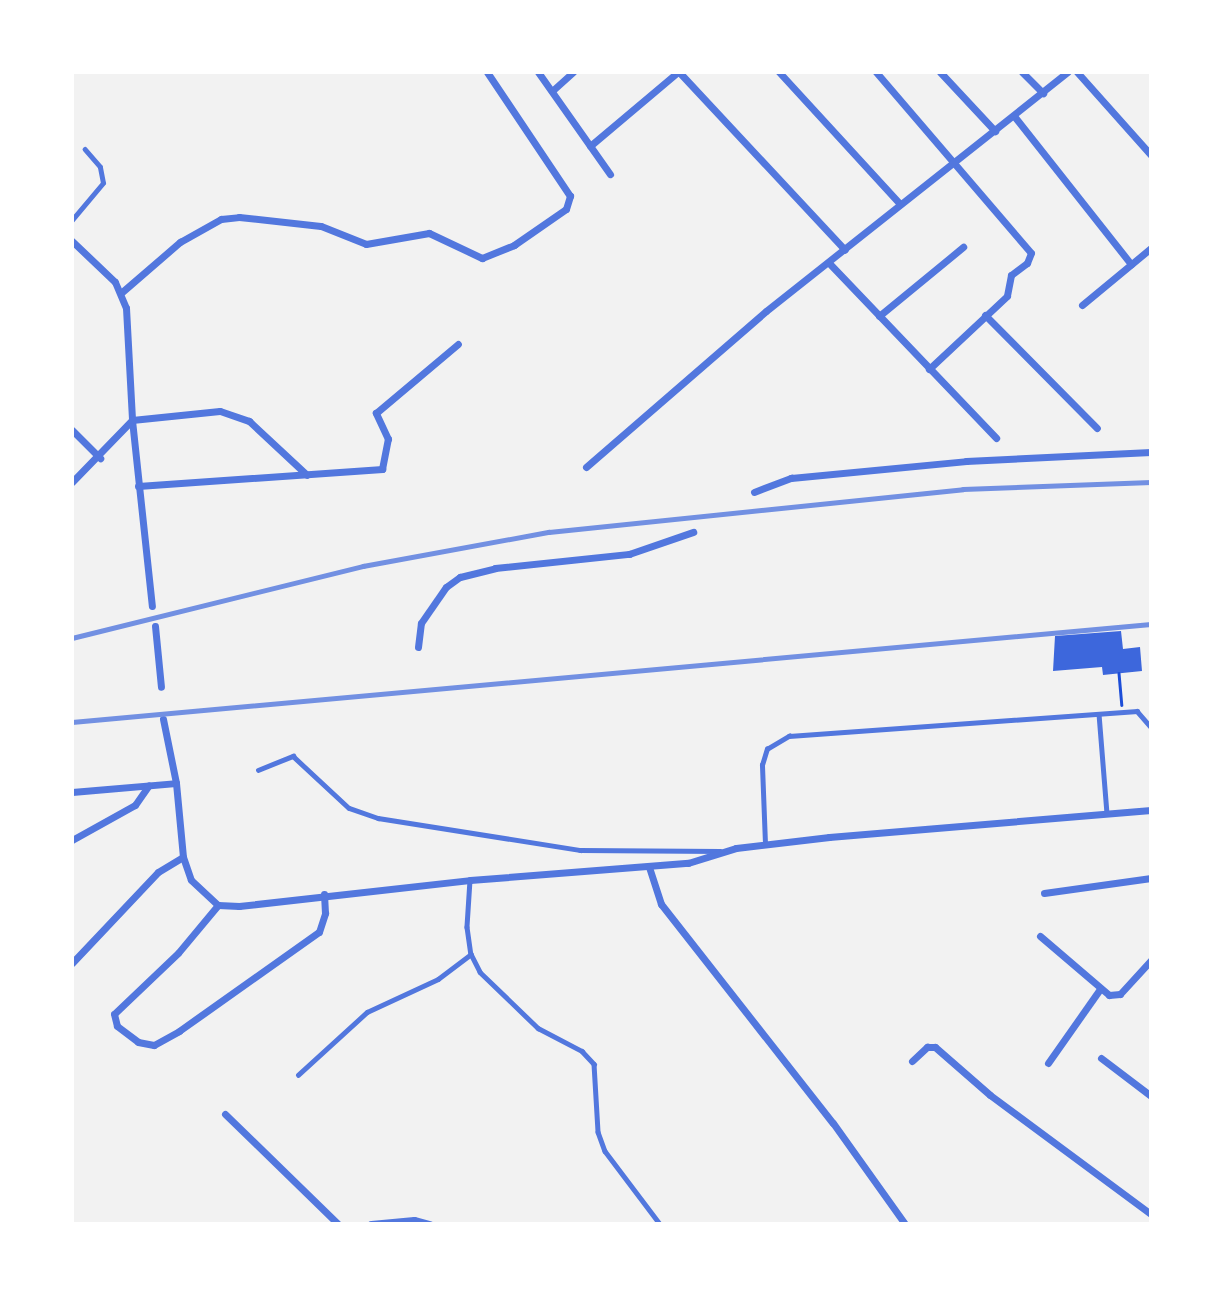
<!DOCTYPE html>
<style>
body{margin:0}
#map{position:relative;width:1223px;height:1296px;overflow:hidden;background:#f2f2f2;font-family:Manrope,sans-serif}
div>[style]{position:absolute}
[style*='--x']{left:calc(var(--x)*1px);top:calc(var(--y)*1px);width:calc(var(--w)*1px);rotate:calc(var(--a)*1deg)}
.building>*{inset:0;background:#3d67dc}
.path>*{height:2.5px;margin:-1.25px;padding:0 1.25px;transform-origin:1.25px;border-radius:1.25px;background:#1d4ed8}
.service>*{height:4.5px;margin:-2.25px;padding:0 2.25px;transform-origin:2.25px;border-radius:2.25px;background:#5277de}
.minor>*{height:7px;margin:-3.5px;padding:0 3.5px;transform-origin:3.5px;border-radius:3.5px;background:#5277de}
.rail>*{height:4.5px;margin:-2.25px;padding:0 2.25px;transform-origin:2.25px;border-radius:2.25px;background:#7290e2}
span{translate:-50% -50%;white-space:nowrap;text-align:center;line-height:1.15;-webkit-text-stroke:7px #fff;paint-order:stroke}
.frame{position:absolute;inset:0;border:74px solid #fff;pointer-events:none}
</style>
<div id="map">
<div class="building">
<i style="clip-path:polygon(1121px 631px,1123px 649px,1140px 647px,1142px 671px,1103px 675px,1102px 667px,1053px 671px,1055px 636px)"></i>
</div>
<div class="path">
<i style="--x:1119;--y:673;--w:32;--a:85"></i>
</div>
<div class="service">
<i style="--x:72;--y:220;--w:48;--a:-50"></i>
<i style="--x:103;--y:183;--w:16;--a:-101"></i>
<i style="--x:100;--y:167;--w:23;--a:-131"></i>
<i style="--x:1099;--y:714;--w:100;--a:85.4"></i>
<i style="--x:258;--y:770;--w:38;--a:-22"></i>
<i style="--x:293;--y:756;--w:76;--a:42.9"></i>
<i style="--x:349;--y:808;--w:31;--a:19"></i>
<i style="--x:378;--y:818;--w:205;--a:9"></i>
<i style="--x:580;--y:850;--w:140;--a:0.4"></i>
<i style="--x:765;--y:844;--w:79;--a:-92.2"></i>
<i style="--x:762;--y:765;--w:17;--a:-73"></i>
<i style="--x:767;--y:749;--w:26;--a:-31"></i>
<i style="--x:789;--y:736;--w:349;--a:-4.1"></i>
<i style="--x:1137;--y:711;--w:21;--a:49"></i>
<i style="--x:470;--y:880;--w:47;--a:93.7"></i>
<i style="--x:467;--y:927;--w:27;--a:82"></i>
<i style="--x:471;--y:954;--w:20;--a:63"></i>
<i style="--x:480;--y:972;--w:81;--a:44"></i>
<i style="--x:538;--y:1028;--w:50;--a:27.6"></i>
<i style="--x:582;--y:1051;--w:18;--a:47"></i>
<i style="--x:594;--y:1064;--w:68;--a:86.6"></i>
<i style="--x:598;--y:1132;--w:20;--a:70"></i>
<i style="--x:605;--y:1151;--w:91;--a:53"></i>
<i style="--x:298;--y:1075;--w:93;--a:-42.4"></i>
<i style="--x:367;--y:1012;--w:78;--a:-24.9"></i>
<i style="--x:438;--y:979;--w:41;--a:-37.1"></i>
</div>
<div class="minor">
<i style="--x:538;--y:72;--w:125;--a:54.8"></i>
<i style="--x:679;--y:72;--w:243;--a:47"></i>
<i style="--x:779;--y:72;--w:179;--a:47.5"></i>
<i style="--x:876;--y:72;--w:238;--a:49.4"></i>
<i style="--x:1031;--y:253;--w:11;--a:112"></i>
<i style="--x:1027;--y:263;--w:20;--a:143"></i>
<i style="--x:1011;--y:275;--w:21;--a:101"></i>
<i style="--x:1007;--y:296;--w:107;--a:136.9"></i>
<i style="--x:940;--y:72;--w:81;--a:47"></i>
<i style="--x:1022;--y:72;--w:30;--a:45"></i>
<i style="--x:1077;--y:72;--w:111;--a:48.3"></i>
<i style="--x:552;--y:91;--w:28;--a:-42"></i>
<i style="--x:1014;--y:116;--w:189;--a:51.7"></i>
<i style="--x:590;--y:146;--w:115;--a:-40.1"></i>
<i style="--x:72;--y:241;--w:59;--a:43.6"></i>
<i style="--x:115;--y:282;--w:28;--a:67"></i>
<i style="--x:126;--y:308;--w:112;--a:86.9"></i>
<i style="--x:132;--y:420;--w:187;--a:83.9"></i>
<i style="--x:829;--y:263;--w:242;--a:46.3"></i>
<i style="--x:122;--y:292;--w:77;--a:-40.8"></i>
<i style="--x:180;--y:242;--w:47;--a:-29.3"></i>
<i style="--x:221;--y:219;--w:18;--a:-6"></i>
<i style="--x:239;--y:217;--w:82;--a:6.3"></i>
<i style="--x:321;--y:226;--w:48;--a:21.8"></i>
<i style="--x:366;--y:244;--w:64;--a:-9.9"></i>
<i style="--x:429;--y:233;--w:59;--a:25.3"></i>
<i style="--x:482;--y:258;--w:35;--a:-22"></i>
<i style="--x:514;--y:245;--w:63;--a:-34.7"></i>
<i style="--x:566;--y:209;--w:14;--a:-73"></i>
<i style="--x:570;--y:196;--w:149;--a:-123.8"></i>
<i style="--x:1082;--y:305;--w:89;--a:-39.6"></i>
<i style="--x:985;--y:315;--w:159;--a:45.3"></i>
<i style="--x:879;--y:316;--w:109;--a:-39.4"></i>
<i style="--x:72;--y:430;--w:40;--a:45"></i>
<i style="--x:586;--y:467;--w:238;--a:-40.9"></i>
<i style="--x:766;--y:311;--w:385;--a:-38.4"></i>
<i style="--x:72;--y:482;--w:86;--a:-45.9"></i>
<i style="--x:132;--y:420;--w:88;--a:-5.8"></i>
<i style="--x:220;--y:411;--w:31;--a:19"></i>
<i style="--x:249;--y:421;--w:79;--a:43"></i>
<i style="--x:138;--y:486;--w:245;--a:-4"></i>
<i style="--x:382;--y:469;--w:31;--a:-79"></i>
<i style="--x:388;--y:439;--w:29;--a:-115"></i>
<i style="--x:376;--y:413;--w:107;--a:-40.1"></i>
<i style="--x:754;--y:492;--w:40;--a:-21"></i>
<i style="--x:791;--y:478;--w:176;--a:-5.5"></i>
<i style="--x:966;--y:461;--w:185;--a:-2.8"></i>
<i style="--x:155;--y:626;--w:61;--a:84.4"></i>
<i style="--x:418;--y:647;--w:24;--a:-83"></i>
<i style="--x:421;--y:623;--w:44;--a:-55.2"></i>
<i style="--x:446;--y:587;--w:17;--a:-36"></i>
<i style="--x:460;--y:577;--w:36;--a:-14"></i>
<i style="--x:495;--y:568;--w:135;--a:-6"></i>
<i style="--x:629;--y:554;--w:68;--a:-19"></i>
<i style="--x:163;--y:719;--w:65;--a:78.5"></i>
<i style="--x:72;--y:792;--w:104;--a:-4.9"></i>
<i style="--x:176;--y:783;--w:74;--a:84.6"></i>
<i style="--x:183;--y:857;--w:24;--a:71"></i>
<i style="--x:191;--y:880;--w:37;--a:43"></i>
<i style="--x:218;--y:905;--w:21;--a:3"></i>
<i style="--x:239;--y:906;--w:232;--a:-6.4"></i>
<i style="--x:470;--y:880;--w:219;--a:-4.5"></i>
<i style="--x:688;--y:863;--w:50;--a:-17.4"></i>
<i style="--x:736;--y:848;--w:94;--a:-6.7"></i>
<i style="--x:829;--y:837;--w:323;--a:-4.8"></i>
<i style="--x:72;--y:840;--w:72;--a:-29.1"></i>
<i style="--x:135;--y:805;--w:24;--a:-55"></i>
<i style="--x:649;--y:867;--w:39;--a:72"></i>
<i style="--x:661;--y:904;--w:278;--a:51.9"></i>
<i style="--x:833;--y:1123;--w:124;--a:54.5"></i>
<i style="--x:1044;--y:893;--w:108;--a:-8"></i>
<i style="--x:218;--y:905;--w:62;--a:129.8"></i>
<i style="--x:178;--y:953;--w:88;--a:136.4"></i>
<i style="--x:114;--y:1014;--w:12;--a:76"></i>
<i style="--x:117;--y:1026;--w:26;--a:37"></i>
<i style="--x:138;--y:1042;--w:16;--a:11"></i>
<i style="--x:154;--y:1045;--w:29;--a:-29"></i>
<i style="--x:179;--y:1031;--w:171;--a:-35.3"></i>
<i style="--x:319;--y:932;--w:20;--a:-72"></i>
<i style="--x:325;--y:913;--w:19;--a:-93"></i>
<i style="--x:1040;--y:936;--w:91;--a:40.5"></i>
<i style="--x:1109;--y:995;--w:11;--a:-5"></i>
<i style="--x:1120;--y:994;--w:46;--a:-47.6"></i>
<i style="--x:72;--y:963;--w:125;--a:-46.6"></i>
<i style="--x:158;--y:872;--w:29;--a:-31"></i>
<i style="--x:1101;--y:1058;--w:63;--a:37.2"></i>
<i style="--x:912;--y:1061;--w:21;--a:-43"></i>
<i style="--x:927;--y:1047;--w:8;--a:0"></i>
<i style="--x:935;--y:1047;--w:73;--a:41.1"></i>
<i style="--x:990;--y:1095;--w:200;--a:36.5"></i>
<i style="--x:1048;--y:1063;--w:90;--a:-54.9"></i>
<i style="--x:225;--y:1114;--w:158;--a:44.2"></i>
<i style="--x:371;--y:1224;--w:43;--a:-5.3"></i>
<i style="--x:414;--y:1220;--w:16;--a:15"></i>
</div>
<div class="rail">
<i style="--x:72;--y:638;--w:300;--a:-13.9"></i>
<i style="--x:363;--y:566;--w:189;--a:-10.4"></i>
<i style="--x:549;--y:532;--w:416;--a:-5.9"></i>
<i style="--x:963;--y:489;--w:188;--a:-2.1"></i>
<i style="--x:72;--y:722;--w:1083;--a:-5.19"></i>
</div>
<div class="frame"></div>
</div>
